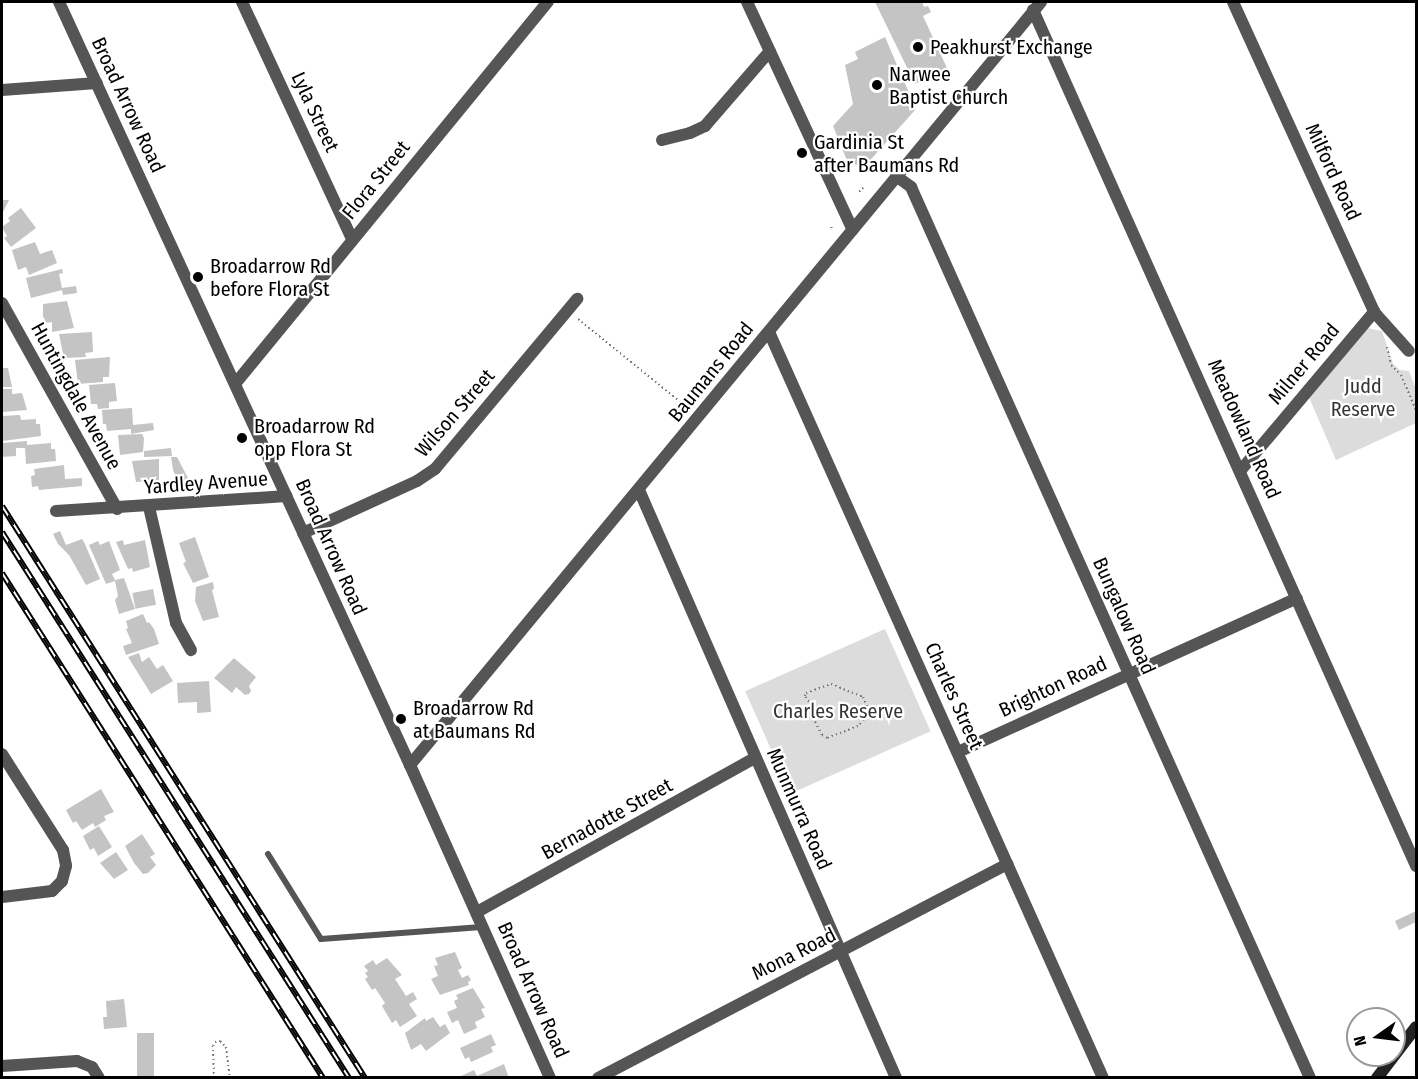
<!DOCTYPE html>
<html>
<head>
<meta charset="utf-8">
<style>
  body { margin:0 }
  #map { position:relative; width:1418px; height:1079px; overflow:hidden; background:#fff; font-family:"Fira Sans Condensed",sans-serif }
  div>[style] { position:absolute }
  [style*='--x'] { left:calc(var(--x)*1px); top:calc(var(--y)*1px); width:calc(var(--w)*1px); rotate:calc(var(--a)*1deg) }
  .green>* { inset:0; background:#dcdcdc; transform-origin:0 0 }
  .building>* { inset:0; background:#c4c4c4; transform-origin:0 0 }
  .path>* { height:2px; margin-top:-1px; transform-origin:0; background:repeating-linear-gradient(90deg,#777 0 1.5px,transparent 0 4.5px) }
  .service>* { height:6px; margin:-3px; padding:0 3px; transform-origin:3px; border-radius:3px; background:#555 }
  .minor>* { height:12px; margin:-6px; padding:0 6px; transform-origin:6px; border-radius:6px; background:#555 }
  .tertiary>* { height:12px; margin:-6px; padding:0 6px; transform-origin:6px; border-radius:6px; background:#555 }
  .secondary>* { height:12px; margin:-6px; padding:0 6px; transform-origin:6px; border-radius:6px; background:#222 }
  .rail>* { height:6px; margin-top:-3px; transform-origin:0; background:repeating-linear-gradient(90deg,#fff 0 11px,#000 0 22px); box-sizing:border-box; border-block:2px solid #000 }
  .dots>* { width:16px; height:16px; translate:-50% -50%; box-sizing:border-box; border:3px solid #fff; border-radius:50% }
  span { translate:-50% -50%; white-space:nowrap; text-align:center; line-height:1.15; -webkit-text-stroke:4.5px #fff; paint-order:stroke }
  .poi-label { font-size:20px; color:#000 }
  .left { translate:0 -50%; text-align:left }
  .street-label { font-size:20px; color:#000 }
  .park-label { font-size:20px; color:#333 }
  .frame { position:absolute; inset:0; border:3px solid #000; pointer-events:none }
  .north { position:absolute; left:1346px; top:1007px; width:60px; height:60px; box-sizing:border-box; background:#fff; border:2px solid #999; border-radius:50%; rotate:256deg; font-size:16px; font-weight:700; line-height:24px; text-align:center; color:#000 }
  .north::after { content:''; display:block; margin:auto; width:21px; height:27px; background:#000; clip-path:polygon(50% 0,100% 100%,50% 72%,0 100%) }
</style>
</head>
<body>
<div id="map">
  <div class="green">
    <div style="clip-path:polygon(1367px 328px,1382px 331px,1393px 364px,1400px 370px,1409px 371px,1416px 389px,1416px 423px,1336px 460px,1308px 395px)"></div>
    <div style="left:885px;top:629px;width:112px;height:153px;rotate:66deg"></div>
  </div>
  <div class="building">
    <div style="clip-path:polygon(875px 2px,922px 2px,924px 7px,928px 6px,931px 12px,923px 16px,947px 68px,915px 84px)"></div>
    <div style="clip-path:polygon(885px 37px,916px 109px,865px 166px,848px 163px,833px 126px,853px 104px,845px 65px,858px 59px,855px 52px)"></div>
    <div style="clip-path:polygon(2px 200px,9px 200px,2px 214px)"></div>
    <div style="clip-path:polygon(21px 208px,36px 228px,11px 247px,4px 238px,7px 236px,2px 227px,10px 221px,8px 218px)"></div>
    <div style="clip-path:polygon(35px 242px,40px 254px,52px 250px,57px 263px,29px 275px,26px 267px,18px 270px,12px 250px)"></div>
    <div style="clip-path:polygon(62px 269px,63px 273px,59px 274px,62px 288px,76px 286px,77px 293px,63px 295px,62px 290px,31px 298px,26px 278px)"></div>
    <div style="clip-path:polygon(67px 301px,74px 328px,52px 332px,52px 322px,46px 323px,43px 316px,43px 304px)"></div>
    <div style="clip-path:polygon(92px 332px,93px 352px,85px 353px,86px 357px,64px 358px,59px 334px)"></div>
    <div style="clip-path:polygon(110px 357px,109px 377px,103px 377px,103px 382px,78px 384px,75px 360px)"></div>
    <div style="clip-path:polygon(2px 368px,8px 368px,12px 387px,2px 387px)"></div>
    <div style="clip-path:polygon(115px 383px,117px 401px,109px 402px,109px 408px,98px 409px,97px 404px,91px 404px,89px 385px)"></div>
    <div style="clip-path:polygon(2px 389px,12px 389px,12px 394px,22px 393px,27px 410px,2px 412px)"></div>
    <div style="clip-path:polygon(132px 408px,133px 425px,153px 423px,154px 430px,131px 434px,131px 429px,107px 431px,106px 424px,103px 424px,102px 410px)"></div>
    <div style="clip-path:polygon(20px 415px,21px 420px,36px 419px,36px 424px,40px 424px,41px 436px,2px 441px,2px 416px)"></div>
    <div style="clip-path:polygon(142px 434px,144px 438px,143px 452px,120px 455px,118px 435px)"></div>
    <div style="clip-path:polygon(27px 441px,27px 445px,51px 443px,51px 449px,55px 449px,56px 461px,26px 464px,25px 448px,16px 448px,16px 456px,2px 457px,2px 443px)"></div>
    <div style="clip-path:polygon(171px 448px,172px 456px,144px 457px,144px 451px)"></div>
    <div style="clip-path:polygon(171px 457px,177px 457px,188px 478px,179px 483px,173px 470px)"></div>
    <div style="clip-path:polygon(159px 459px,159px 480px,136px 482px,132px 461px)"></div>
    <div style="clip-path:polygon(64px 465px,65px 479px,82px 478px,82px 486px,39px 490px,38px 486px,32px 487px,31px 476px,35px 475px,34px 469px)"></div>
    <div style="clip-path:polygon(60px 531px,66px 545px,82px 539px,84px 542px,100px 579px,86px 585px,69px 555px,58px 544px,53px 534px)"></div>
    <div style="clip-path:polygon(195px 537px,209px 577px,193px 583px,183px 563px,186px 562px,179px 543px)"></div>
    <div style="clip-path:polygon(123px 540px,124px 545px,145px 540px,150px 567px,133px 572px,132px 568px,128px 569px,116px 542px)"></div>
    <div style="clip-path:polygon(98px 541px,100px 545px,109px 541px,120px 570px,112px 574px,115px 580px,124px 578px,135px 609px,119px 614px,115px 600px,118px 596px,115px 581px,106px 584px,89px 545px)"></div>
    <div style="clip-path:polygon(213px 582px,214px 589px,212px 590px,219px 617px,203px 621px,195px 601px,196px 587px)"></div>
    <div style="left:153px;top:589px;width:16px;height:21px;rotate:79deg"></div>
    <div style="clip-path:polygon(143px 614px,147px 623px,149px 622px,154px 629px,159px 644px,126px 655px,123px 646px,132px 643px,126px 629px,128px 628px,126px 621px)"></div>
    <div style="clip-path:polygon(139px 653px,142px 662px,149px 657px,157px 669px,163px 665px,173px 681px,151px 694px,128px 657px)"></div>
    <div style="clip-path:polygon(234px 658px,256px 677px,249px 686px,251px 691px,249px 694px,245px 695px,236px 687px,232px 693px,214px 678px)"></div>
    <div style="clip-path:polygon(209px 681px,211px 712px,197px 713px,197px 702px,178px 703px,177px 683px)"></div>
    <div style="clip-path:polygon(101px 789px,114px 812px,104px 816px,106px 820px,95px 827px,93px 823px,82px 830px,76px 821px,73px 823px,66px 810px)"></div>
    <div style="clip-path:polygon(99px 826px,112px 847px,98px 856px,94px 848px,90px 850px,83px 836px)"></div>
    <div style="clip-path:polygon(142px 834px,155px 854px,150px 857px,156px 865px,148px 873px,143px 874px,134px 863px,125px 846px)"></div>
    <div style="clip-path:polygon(116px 852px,128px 870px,114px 879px,100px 863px)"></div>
    <div style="clip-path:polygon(1416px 911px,1416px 922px,1399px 930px,1395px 921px)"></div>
    <div style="clip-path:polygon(455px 952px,462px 968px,458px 970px,462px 978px,468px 975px,471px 980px,468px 982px,469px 985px,440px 995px,431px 979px,438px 976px,434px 966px,438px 965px,435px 958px)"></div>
    <div style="clip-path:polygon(387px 958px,402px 975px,395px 979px,406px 996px,413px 992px,417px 999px,409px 1004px,417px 1016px,400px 1027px,396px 1020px,392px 1023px,382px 1006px,385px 1003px,375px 988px,372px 990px,365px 979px,368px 977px,365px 973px,368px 971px,364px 966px,373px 960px,376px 965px)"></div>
    <div style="clip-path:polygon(473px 988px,485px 1008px,481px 1009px,485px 1017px,475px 1022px,477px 1028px,464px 1034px,458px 1020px,452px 1023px,447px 1012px,457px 1008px,454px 1001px,458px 999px,456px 995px)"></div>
    <div style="clip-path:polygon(124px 999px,127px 1027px,104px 1029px,103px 1017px,107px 1017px,106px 1001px)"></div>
    <div style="clip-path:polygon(433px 1017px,440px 1027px,445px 1024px,450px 1033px,426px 1051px,421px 1044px,411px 1050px,405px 1033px,425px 1018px,426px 1021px)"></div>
    <div style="left:137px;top:1033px;width:17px;height:45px"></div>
    <div style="clip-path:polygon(491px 1034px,496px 1045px,491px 1047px,493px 1052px,471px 1062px,469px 1057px,465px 1059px,460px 1048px)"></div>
    <div style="clip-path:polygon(504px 1064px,509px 1078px,457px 1078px,474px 1070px,477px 1076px)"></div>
  </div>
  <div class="path">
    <div style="--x:859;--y:192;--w:7;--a:-45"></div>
    <div style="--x:831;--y:228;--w:4;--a:-56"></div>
    <div style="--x:578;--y:319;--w:141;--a:39"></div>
    <div style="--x:1387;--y:347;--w:18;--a:77"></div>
    <div style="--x:1391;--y:365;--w:14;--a:45"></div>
    <div style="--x:1401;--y:375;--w:38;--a:67"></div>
    <div style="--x:831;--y:684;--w:35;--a:22"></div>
    <div style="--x:863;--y:697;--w:17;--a:66"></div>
    <div style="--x:870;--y:713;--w:18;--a:133"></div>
    <div style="--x:858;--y:726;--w:33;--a:159"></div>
    <div style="--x:827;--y:738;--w:6;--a:-149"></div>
    <div style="--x:822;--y:735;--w:17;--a:-118"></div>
    <div style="--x:814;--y:720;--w:11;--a:-90"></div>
    <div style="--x:814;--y:709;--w:16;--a:-125"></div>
    <div style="--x:805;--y:696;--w:3;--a:-72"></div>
    <div style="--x:806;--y:693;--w:27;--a:-20"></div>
    <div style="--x:214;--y:1078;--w:32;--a:-92"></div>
    <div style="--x:213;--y:1046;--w:4;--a:-63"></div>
    <div style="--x:215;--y:1042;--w:5;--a:-11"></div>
    <div style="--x:220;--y:1041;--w:8;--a:45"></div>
    <div style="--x:226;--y:1047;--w:31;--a:83"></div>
  </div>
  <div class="service">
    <div style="--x:268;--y:854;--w:100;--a:58.1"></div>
    <div style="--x:321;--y:939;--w:161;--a:-4.3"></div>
  </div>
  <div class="minor">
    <div style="--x:242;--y:2;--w:261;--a:65.1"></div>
    <div style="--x:747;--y:2;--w:251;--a:65.1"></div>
    <div style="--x:1233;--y:2;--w:341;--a:65.5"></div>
    <div style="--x:1374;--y:312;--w:52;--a:48.1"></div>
    <div style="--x:1033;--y:10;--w:938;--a:65.89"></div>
    <div style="--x:2;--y:90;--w:95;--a:-4.2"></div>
    <div style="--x:662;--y:140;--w:29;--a:-14"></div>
    <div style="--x:690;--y:133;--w:17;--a:-25"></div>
    <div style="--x:705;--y:126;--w:99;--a:-49.1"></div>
    <div style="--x:896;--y:176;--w:19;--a:36"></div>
    <div style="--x:911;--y:187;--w:976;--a:65.88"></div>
    <div style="--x:2;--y:303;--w:236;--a:60.8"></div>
    <div style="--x:769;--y:332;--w:817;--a:65.88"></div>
    <div style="--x:235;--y:384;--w:494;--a:-50.7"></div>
    <div style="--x:1241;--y:470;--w:207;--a:-49.9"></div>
    <div style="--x:639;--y:490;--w:642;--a:66.39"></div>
    <div style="--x:149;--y:507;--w:119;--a:76.9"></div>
    <div style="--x:176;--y:623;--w:31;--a:61"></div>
    <div style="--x:56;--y:511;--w:231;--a:-3.7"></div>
    <div style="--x:303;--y:533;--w:125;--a:-24.5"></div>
    <div style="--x:417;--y:481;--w:22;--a:-34"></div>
    <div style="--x:435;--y:469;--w:222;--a:-50.1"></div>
    <div style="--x:958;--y:752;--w:372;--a:-24.4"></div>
    <div style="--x:2;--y:754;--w:114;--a:57.6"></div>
    <div style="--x:63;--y:850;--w:16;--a:79"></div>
    <div style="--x:66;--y:866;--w:16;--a:105"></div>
    <div style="--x:62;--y:881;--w:14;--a:135"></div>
    <div style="--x:52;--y:891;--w:50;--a:173.2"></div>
    <div style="--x:410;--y:765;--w:990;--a:-50.41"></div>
    <div style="--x:477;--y:912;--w:318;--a:-29"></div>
    <div style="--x:2;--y:1066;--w:75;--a:-3.8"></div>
    <div style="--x:77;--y:1061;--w:16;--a:22"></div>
    <div style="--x:92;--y:1067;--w:13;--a:58"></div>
    <div style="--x:598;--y:1078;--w:462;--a:-27.6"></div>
  </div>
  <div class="tertiary">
    <div style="--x:59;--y:2;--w:840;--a:65.3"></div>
    <div style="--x:410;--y:765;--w:343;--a:65.9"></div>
  </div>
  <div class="secondary">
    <div style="--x:1377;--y:1078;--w:64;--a:-52.6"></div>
  </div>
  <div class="rail">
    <div style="--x:2;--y:506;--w:677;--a:57.6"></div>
    <div style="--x:2;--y:532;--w:647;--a:57.56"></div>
    <div style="--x:2;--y:573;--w:598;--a:57.56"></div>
  </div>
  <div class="dots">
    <div style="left:918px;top:47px;background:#000"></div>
    <div style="left:877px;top:85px;background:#000"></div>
    <div style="left:802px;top:153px;background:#000"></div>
    <div style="left:198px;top:277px;background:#000"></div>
    <div style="left:242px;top:438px;background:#000"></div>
    <div style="left:401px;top:719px;background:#000"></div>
  </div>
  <div class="poi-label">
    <span class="left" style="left:930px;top:47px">Peakhurst Exchange</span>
    <span class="left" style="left:889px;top:86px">Narwee<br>Baptist Church</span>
    <span class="left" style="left:814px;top:154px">Gardinia St<br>after Baumans Rd</span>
    <span class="left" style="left:210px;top:278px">Broadarrow Rd<br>before Flora St</span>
    <span class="left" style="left:254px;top:438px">Broadarrow Rd<br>opp Flora St</span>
    <span class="left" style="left:413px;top:720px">Broadarrow Rd<br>at Baumans Rd</span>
  </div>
  <div class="street-label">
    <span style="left:128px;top:105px;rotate:65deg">Broad Arrow Road</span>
    <span style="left:315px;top:112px;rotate:65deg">Lyla Street</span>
    <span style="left:1333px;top:172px;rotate:65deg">Milford Road</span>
    <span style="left:376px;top:180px;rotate:-51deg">Flora Street</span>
    <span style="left:1304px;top:364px;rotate:-50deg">Milner Road</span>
    <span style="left:711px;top:372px;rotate:-51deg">Baumans Road</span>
    <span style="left:76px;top:396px;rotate:61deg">Huntingdale Avenue</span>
    <span style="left:455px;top:413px;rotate:-49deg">Wilson Street</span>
    <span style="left:1244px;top:429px;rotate:66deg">Meadowland Road</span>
    <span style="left:206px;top:483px;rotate:-4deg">Yardley Avenue</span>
    <span style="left:331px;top:547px;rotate:66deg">Broad Arrow Road</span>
    <span style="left:1124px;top:616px;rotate:66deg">Bungalow Road</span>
    <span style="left:1053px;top:687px;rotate:-25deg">Brighton Road</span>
    <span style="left:954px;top:696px;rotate:66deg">Charles Street</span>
    <span style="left:799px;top:809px;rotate:66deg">Munmurra Road</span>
    <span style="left:607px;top:819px;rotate:-29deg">Bernadotte Street</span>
    <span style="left:794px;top:954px;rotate:-27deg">Mona Road</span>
    <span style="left:533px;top:990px;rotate:66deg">Broad Arrow Road</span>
  </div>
  <div class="park-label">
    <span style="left:1363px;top:398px">Judd<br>Reserve</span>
    <span style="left:838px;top:711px">Charles Reserve</span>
  </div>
  <div class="frame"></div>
  <div class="north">N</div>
</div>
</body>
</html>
